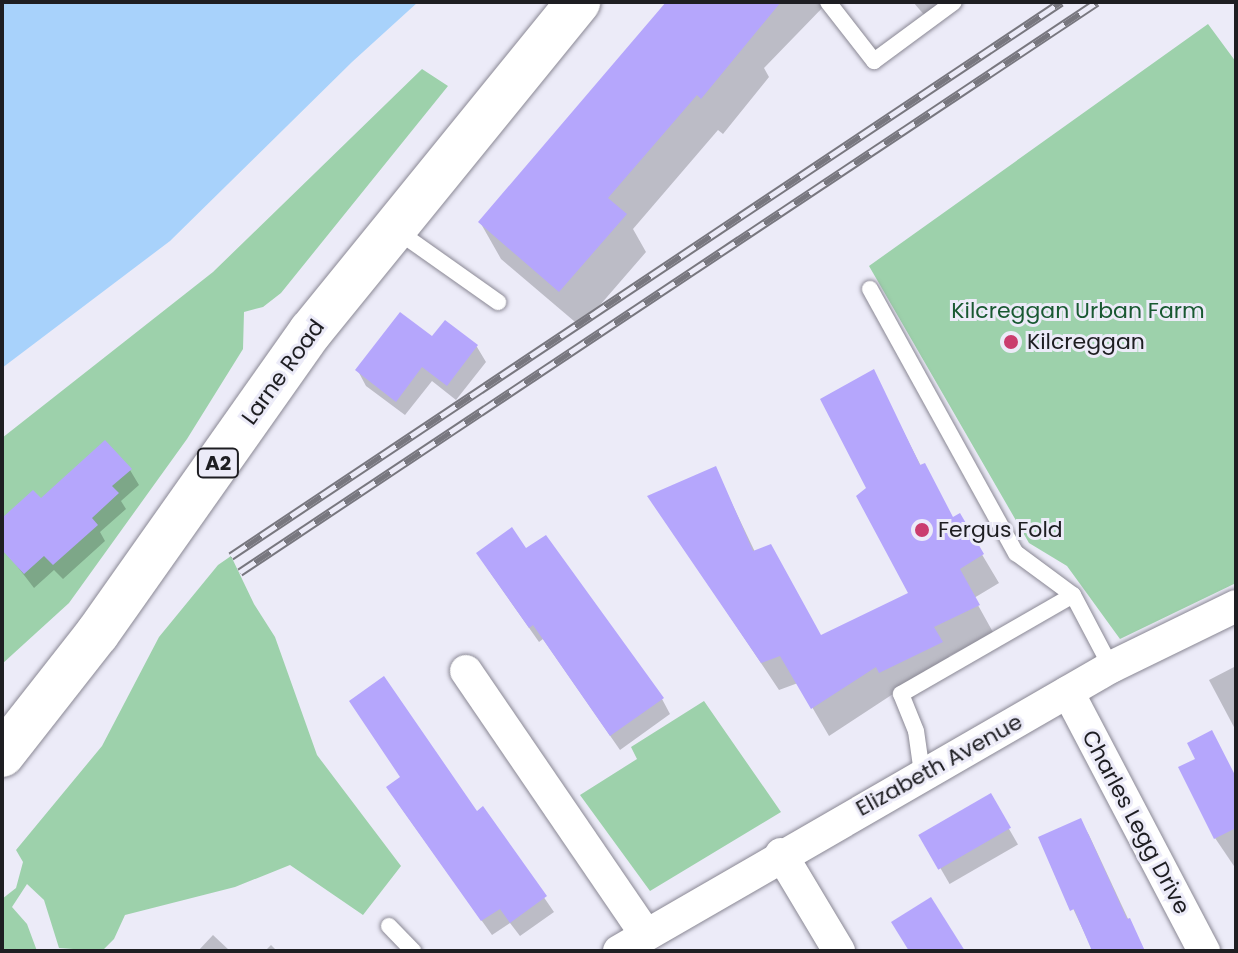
<!DOCTYPE html>
<html>
<head>
<meta charset="utf-8">
<style>
  body { margin:0 }
  #map { position:relative; width:1238px; height:953px; overflow:hidden; background:#ecebf8; font-family:Poppins,sans-serif }
  div>[style] { position:absolute }
  [style*='--x'] { left:calc(var(--x)*1px); top:calc(var(--y)*1px); width:calc(var(--w)*1px); rotate:calc(var(--a)*1deg) }
  .green>* { inset:0; background:#9dd1ab }
  .water>* { inset:0; background:#a8d2fb }
  .shadow>* { inset:0; background:#0003; transform-origin:0 0 }
  .building>* { inset:0; background:#b5a6fc; transform-origin:0 0 }
  .roads { filter:drop-shadow(0 0 2px #8a8894) drop-shadow(0 0 2px #8a8894) }
  .service>* { height:16px; margin:-8px; padding:0 8px; transform-origin:8px; border-radius:8px; background:#fff }
  .minor>* { height:32px; margin:-16px; padding:0 16px; transform-origin:16px; border-radius:16px; background:#fff }
  .primary>* { height:44px; margin:-22px; padding:0 22px; transform-origin:22px; border-radius:22px; background:#fff }
  .rail>* { height:9px; margin-top:-4.5px; transform-origin:0; background:repeating-linear-gradient(90deg,#ecebf8 0 18px,#78777f 0 36px); box-sizing:border-box; border-block:2px solid #78777f }
  .dots>* { width:22px; height:22px; translate:-50% -50%; box-sizing:border-box; border:4px solid #ecebf8; border-radius:50% }
  span { translate:-50% -50%; white-space:nowrap; text-align:center; line-height:1.15; -webkit-text-stroke:6px #ecebf8; paint-order:stroke }
  .shield-label span { padding:2px 6px; background:#ecebf8; border:2px solid; border-radius:6px; -webkit-text-stroke-width:0 }
  .shield-label { font-size:20px; color:#1e1e22; font-weight:700 }
  .park-label { font-size:22px; color:#195932 }
  .poi-label { font-size:22px; color:#1e1e22 }
  .left { translate:0 -50%; text-align:left }
  .street-label { font-size:22px; color:#1e1e22 }
  .frame { position:absolute; inset:0; border:4px solid #1e1e22; pointer-events:none }
</style>
</head>
<body>
<div id="map">
  <div class="green">
    <div style="clip-path:polygon(1208px 24px,1236px 62px,1236px 583px,1120px 639px,1067px 566px,1029px 543px,869px 266px)"></div>
    <div style="clip-path:polygon(422px 69px,448px 86px,281px 293px,263px 307px,244px 312px,243px 349px,187px 439px,69px 603px,2px 664px,2px 438px,213px 272px)"></div>
    <div style="clip-path:polygon(231px 556px,254px 604px,275px 637px,317px 755px,401px 866px,363px 915px,290px 865px,235px 887px,125px 915px,114px 939px,102px 951px,59px 948px,44px 900px,27px 884px,12px 907px,27px 924px,37px 951px,2px 951px,2px 899px,16px 888px,23px 862px,16px 850px,102px 746px,159px 637px,218px 565px)"></div>
    <div style="clip-path:polygon(704px 701px,781px 812px,650px 891px,580px 795px,637px 759px,631px 747px)"></div>
  </div>
  <div class="water">
    <div style="clip-path:polygon(2px 2px,418px 2px,352px 62px,170px 241px,2px 368px)"></div>
  </div>
  <div class="shadow">
    <div style="clip-path:polygon(668px 2px,828px 2px,764px 68px,769px 77px,723px 134px,718px 130px,633px 229px,646px 252px,581px 327px,501px 259px,480px 222px)"></div>
    <div style="clip-path:polygon(913px 2px,943px 2px,926px 17px)"></div>
    <div style="clip-path:polygon(445px 323px,477px 347px,486px 362px,456px 400px,432px 381px,405px 415px,366px 386px,358px 371px,432px 339px)"></div>
    <div style="clip-path:polygon(873px 372px,921px 466px,953px 519px,959px 516px,999px 583px,974px 598px,994px 634px,949px 656px,957px 671px,896px 700px,893px 694px,829px 736px,798px 683px,779px 690px,650px 497px,715px 468px,755px 552px,820px 637px,911px 594px,868px 489px)"></div>
    <div style="clip-path:polygon(130px 470px,139px 485px,121px 501px,126px 509px,100px 532px,105px 541px,63px 579px,54px 570px,34px 588px,7px 553px,2px 521px,41px 501px)"></div>
    <div style="clip-path:polygon(526px 551px,662px 699px,670px 714px,620px 750px,543px 639px,539px 642px,487px 568px)"></div>
    <div style="clip-path:polygon(1236px 666px,1236px 728px,1235px 729px,1209px 680px)"></div>
    <div style="clip-path:polygon(1236px 779px,1236px 869px,1215px 838px)"></div>
    <div style="left:990px;top:796px;width:56px;height:79px;rotate:60deg"></div>
    <div style="clip-path:polygon(397px 802px,476px 814px,483px 809px,554px 912px,520px 936px,510px 923px,492px 935px)"></div>
    <div style="clip-path:polygon(1080px 820px,1089px 835px,1143px 951px,1093px 951px,1040px 838px)"></div>
    <div style="clip-path:polygon(213px 935px,230px 951px,198px 951px)"></div>
    <div style="clip-path:polygon(271px 945px,277px 951px,265px 951px)"></div>
  </div>
  <div class="building">
    <div style="clip-path:polygon(666px 2px,781px 2px,701px 99px,697px 95px,608px 198px,627px 214px,559px 292px,478px 222px)"></div>
    <div style="clip-path:polygon(400px 312px,432px 336px,445px 320px,478px 345px,447px 386px,422px 367px,396px 402px,355px 370px)"></div>
    <div style="clip-path:polygon(874px 369px,920px 465px,925px 463px,953px 517px,960px 513px,984px 554px,960px 569px,980px 605px,934px 627px,943px 642px,879px 673px,876px 667px,811px 709px,780px 656px,761px 663px,647px 496px,716px 466px,753px 551px,771px 544px,821px 635px,908px 593px,856px 496px,866px 488px,820px 399px)"></div>
    <div style="clip-path:polygon(105px 440px,132px 469px,112px 486px,119px 493px,92px 518px,98px 525px,53px 565px,44px 556px,24px 574px,2px 550px,2px 518px,33px 490px,41px 498px)"></div>
    <div style="clip-path:polygon(512px 527px,526px 548px,546px 535px,664px 698px,610px 736px,533px 625px,529px 628px,476px 553px)"></div>
    <div style="clip-path:polygon(384px 676px,477px 811px,483px 806px,547px 896px,510px 923px,500px 909px,481px 921px,386px 787px,400px 777px,349px 701px)"></div>
    <div style="clip-path:polygon(1212px 730px,1236px 777px,1236px 828px,1214px 839px,1178px 767px,1195px 759px,1187px 743px)"></div>
    <div style="left:991px;top:793px;width:40px;height:84px;rotate:60deg"></div>
    <div style="clip-path:polygon(1081px 818px,1127px 919px,1130px 918px,1145px 951px,1092px 951px,1074px 909px,1070px 911px,1038px 837px)"></div>
    <div style="clip-path:polygon(931px 897px,965px 951px,909px 951px,891px 922px)"></div>
  </div>
  <div class="roads">
    <div class="service">
      <div style="--x:828;--y:2;--w:75;--a:52.1"></div>
      <div style="--x:874;--y:61;--w:99;--a:-36.4"></div>
      <div style="--x:396;--y:230;--w:125;--a:35.2"></div>
      <div style="--x:870;--y:289;--w:302;--a:61.1"></div>
      <div style="--x:1016;--y:553;--w:71;--a:36.4"></div>
      <div style="--x:1073;--y:595;--w:81;--a:62.2"></div>
      <div style="--x:922;--y:773;--w:42;--a:-98.1"></div>
      <div style="--x:916;--y:731;--w:40;--a:-112"></div>
      <div style="--x:901;--y:694;--w:198;--a:-29.9"></div>
      <div style="--x:389;--y:926;--w:35;--a:46"></div>
    </div>
    <div class="minor">
      <div style="--x:466;--y:671;--w:317;--a:55.7"></div>
      <div style="--x:1068;--y:692;--w:293;--a:62.3"></div>
      <div style="--x:781;--y:854;--w:113;--a:59.1"></div>
      <div style="--x:619;--y:951;--w:568;--a:-30"></div>
      <div style="--x:1111;--y:667;--w:139;--a:-26"></div>
    </div>
    <div class="primary">
      <div style="--x:2;--y:755;--w:154;--a:-51.9"></div>
      <div style="--x:97;--y:634;--w:371;--a:-54.8"></div>
      <div style="--x:311;--y:331;--w:424;--a:-50.9"></div>
    </div>
  </div>
  <div class="rail">
    <div style="--x:231;--y:556;--w:998;--a:-33.72"></div>
    <div style="--x:240;--y:572;--w:1029;--a:-33.63"></div>
  </div>
  <div class="dots">
    <div style="left:1011px;top:342px;background:#ca3d6e"></div>
    <div style="left:922px;top:530px;background:#ca3d6e"></div>
  </div>
  <div class="shield-label">
    <span style="left:218px;top:463px">A2</span>
  </div>
  <div class="park-label">
    <span style="left:1078px;top:311px">Kilcreggan Urban Farm</span>
  </div>
  <div class="poi-label">
    <span class="left" style="left:1027px;top:342px">Kilcreggan</span>
    <span class="left" style="left:938px;top:530px">Fergus Fold</span>
  </div>
  <div class="street-label">
    <span style="left:283px;top:372px;rotate:-54deg">Larne Road</span>
    <span style="left:939px;top:765px;rotate:-29deg">Elizabeth Avenue</span>
    <span style="left:1136px;top:822px;rotate:62deg">Charles Legg Drive</span>
  </div>
  <div class="frame"></div>
</div>
</body>
</html>
